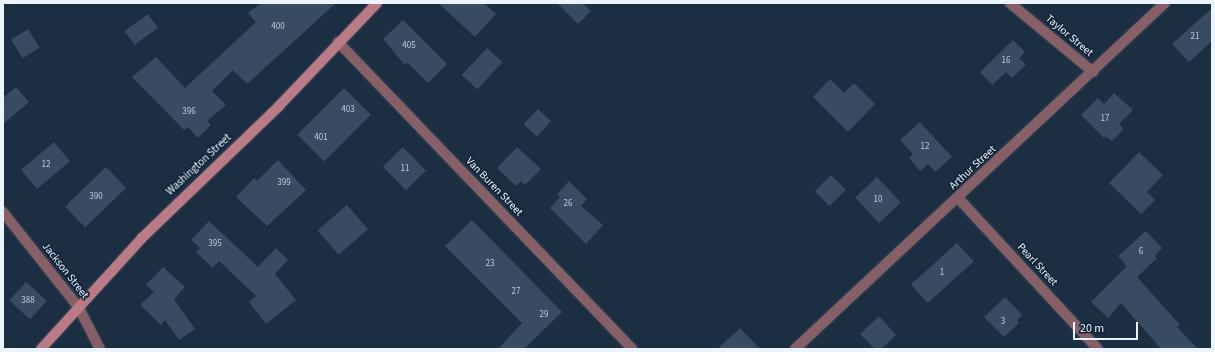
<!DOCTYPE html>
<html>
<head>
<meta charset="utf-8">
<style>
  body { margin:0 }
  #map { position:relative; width:1215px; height:352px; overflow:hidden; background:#1c2e41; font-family:"Source Sans 3",sans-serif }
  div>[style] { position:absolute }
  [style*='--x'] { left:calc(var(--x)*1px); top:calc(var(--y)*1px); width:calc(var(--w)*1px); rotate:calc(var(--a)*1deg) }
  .building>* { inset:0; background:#384b60; transform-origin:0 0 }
  .roads { filter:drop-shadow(0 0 1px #394a5c) drop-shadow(0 0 1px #394a5c) }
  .street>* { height:10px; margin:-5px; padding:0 5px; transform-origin:5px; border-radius:5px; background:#875f66 }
  .secondary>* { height:10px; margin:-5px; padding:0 5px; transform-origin:5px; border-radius:5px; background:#ba7b86 }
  span { translate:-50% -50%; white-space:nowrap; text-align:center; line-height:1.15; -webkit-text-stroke:3px #122437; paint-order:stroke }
  .number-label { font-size:9px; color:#becad7 }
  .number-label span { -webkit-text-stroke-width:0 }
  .street-label { font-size:11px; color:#ebf4ff }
  .frame { position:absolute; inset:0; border:4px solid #ebf4ff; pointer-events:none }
  .scale { position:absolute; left:1073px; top:322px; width:65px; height:18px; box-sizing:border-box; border:2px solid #ebf4ff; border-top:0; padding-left:5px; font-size:12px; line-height:14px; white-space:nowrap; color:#ebf4ff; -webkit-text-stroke:3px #122437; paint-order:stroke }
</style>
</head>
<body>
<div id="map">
  <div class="building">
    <div style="clip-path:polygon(261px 3px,336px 3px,247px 84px,233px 70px,212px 91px,226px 105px,207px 121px,211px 125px,198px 138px,188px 127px,184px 130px,132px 77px,156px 57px,185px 88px,256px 22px,248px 13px)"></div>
    <div style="clip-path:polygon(438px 3px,484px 3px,496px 14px,475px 37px)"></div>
    <div style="clip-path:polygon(557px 3px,582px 3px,591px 11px,578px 24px)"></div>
    <div style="clip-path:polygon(1212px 8px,1212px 41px,1189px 62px,1172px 44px)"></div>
    <div style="left:148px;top:14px;width:17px;height:29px;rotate:54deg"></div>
    <div style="clip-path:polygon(403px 20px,447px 64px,428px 83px,408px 63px,404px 64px,383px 39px)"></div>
    <div style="left:28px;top:29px;width:22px;height:20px;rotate:58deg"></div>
    <div style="clip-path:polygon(1013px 40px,1025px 52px,1019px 58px,1026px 65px,1012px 78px,1006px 72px,992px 85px,980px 72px)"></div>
    <div style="left:487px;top:48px;width:21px;height:37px;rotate:43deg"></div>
    <div style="clip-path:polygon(830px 79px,844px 93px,854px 83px,875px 104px,848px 132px,813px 97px)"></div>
    <div style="clip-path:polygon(16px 87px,29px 102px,3px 124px,3px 98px)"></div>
    <div style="left:344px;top:88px;width:38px;height:66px;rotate:45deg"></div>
    <div style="clip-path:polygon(1114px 93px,1133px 110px,1119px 124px,1124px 129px,1112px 141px,1106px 136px,1104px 138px,1081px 115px,1098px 98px,1104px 104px)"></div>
    <div style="left:538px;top:109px;width:18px;height:21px;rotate:43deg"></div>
    <div style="clip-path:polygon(920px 122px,952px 157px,935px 172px,928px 164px,920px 171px,909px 158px,913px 154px,900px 140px)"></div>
    <div style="left:54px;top:142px;width:25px;height:43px;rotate:50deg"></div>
    <div style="left:403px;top:147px;width:33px;height:28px;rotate:46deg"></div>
    <div style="clip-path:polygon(517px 147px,541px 169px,525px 185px,521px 181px,516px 186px,497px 168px)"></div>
    <div style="clip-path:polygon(1139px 152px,1163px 175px,1147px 192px,1155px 200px,1141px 214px,1109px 183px)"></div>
    <div style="clip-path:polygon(278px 160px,306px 190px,267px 226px,236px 197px,254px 178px,257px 181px)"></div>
    <div style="left:106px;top:167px;width:29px;height:57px;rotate:46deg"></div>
    <div style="left:831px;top:175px;width:21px;height:23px;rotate:45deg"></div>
    <div style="left:877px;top:177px;width:35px;height:30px;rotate:47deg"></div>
    <div style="clip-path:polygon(569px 181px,587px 199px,581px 206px,603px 225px,586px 244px,550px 208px,560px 197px,557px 194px)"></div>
    <div style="left:347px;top:205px;width:32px;height:39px;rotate:49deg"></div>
    <div style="clip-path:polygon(472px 220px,562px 312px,524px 349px,498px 349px,522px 323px,445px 246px)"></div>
    <div style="clip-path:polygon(209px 221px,258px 267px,276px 248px,288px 260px,275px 274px,296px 300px,266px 324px,249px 302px,256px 296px,219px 261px,213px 268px,196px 252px,200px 248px,191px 240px)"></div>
    <div style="clip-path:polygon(1146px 231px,1162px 248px,1155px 256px,1157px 258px,1137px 277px,1180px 325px,1177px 327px,1198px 349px,1161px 349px,1121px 303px,1108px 318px,1091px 302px,1127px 266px,1118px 256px)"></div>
    <div style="left:957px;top:243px;width:25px;height:62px;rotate:48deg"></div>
    <div style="clip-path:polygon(163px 267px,185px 287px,174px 299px,195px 329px,179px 340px,165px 320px,161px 325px,140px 305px,154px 292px,146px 285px)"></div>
    <div style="left:26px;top:282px;width:28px;height:25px;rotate:42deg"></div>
    <div style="clip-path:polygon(1005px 297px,1022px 315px,1017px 320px,1019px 323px,1004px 337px,984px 317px)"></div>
    <div style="clip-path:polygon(879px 316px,896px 335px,881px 349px,875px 349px,860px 334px)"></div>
    <div style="clip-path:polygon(740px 328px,760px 349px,717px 349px)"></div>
  </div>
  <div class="roads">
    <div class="street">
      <div style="--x:1010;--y:3;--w:108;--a:39.7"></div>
      <div style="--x:338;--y:42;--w:425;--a:46.2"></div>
      <div style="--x:958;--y:198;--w:206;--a:47.2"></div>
      <div style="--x:3;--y:212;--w:122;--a:51.6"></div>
      <div style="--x:79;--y:308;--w:46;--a:62.9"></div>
      <div style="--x:795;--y:349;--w:507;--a:-43.08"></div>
    </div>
    <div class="secondary">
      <div style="--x:41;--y:349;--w:150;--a:-47.7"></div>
      <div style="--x:142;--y:238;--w:190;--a:-43.9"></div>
      <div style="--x:279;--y:106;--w:142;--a:-46.4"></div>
    </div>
  </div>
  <div class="number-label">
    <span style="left:278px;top:27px">400</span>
    <span style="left:1195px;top:37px">21</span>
    <span style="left:409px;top:46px">405</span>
    <span style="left:1006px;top:61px">16</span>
    <span style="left:348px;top:110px">403</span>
    <span style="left:189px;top:112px">396</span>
    <span style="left:1105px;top:119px">17</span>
    <span style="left:321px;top:138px">401</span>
    <span style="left:925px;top:147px">12</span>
    <span style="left:46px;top:165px">12</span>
    <span style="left:405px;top:169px">11</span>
    <span style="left:284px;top:183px">399</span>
    <span style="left:96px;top:197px">390</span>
    <span style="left:878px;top:200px">10</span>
    <span style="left:568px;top:204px">26</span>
    <span style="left:215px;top:244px">395</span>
    <span style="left:1141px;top:252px">6</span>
    <span style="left:490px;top:264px">23</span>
    <span style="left:942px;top:273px">1</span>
    <span style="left:516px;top:292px">27</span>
    <span style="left:28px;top:301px">388</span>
    <span style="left:544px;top:315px">29</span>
    <span style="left:1003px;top:322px">3</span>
  </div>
  <div class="street-label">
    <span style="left:1069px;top:36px;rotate:40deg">Taylor Street</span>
    <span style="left:199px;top:165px;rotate:-43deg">Washington Street</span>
    <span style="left:973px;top:168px;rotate:-43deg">Arthur Street</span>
    <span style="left:494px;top:187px;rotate:46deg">Van Buren Street</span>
    <span style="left:1037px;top:265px;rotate:47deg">Pearl Street</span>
    <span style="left:65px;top:271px;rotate:52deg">Jackson Street</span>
  </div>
  <div class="frame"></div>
  <div class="scale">20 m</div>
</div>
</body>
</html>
